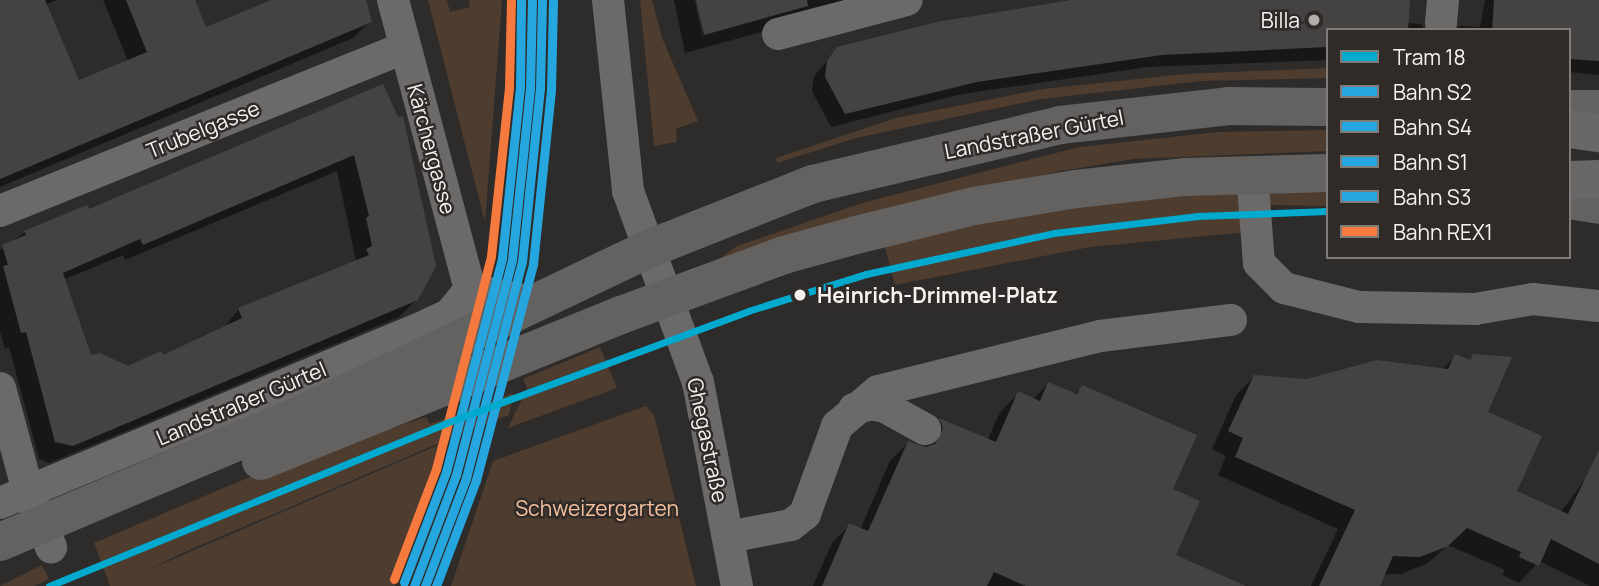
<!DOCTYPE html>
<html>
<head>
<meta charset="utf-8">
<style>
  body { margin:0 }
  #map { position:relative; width:1599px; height:586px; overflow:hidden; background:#2e2c2a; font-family:Manrope,sans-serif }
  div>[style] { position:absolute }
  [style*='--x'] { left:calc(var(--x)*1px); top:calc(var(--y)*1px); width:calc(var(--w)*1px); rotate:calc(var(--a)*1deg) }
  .green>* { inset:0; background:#4e3c2f; transform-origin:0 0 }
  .shadow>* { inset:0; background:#0007 }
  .building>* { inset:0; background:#454341 }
  .minor>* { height:32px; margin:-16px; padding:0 16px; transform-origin:16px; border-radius:16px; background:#6b6a69 }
  .major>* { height:38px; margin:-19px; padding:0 19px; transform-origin:19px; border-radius:19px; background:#636260 }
  .highway>* { height:38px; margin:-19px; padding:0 19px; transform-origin:19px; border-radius:19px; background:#6a6866 }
  .rail-1>* { height:9px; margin:-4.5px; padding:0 4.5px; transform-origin:4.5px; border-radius:4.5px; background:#25a6df }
  .rail-2>* { height:9px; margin:-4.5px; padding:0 4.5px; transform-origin:4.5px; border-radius:4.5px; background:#25a6df }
  .rail-3>* { height:9px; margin:-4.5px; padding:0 4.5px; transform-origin:4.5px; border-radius:4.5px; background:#25a6df }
  .rail-4>* { height:9px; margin:-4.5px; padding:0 4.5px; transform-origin:4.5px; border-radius:4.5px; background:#25a6df }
  .rail-5>* { height:9px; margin:-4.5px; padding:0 4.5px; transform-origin:4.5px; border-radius:4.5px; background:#f6793e }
  .tram-1>* { height:7px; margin:-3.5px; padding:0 3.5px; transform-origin:3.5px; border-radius:3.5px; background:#00a9ce }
  .dots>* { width:19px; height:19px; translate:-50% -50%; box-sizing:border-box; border:4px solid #302b28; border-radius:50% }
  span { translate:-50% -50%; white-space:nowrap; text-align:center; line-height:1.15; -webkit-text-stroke:5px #302b28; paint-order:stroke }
  .poi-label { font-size:21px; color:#f6f2f0 }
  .right { translate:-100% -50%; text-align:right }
  .street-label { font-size:21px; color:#f6f2f0 }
  .stop-label { font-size:21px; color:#f6f2f0; font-weight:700 }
  .left { translate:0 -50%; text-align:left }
  .park-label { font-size:21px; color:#f5c09e }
  .legend { position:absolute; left:1326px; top:28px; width:245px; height:231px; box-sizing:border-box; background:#302b28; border:2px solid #7f7b78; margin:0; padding:9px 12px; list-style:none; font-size:21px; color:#f6f2f0 }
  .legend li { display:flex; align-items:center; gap:14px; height:35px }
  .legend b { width:35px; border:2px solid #7f7b78 }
</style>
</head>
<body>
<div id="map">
  <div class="green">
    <div style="clip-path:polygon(428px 0,447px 0,450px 12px,470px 7px,469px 0,502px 0,485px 222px)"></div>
    <div style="clip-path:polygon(640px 0,652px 0,662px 38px,698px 121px,676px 129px,677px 142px,654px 146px)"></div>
    <div style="clip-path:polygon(1328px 68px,1328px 78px,1202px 81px,1041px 99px,856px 138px,777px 163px,776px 158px,896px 118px,1043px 89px,1185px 74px)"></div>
    <div style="clip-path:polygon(1328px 130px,1328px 151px,1134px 159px,1061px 171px,718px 260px,737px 246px,862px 203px,1079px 147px,1218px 132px)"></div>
    <div style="left:1264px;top:189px;width:64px;height:16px;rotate:1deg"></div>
    <div style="clip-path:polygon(1244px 190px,1247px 232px,1090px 247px,895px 285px,883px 240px,1033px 211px)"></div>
    <div style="clip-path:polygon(600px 347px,617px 388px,508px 428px,527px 388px,523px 379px)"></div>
    <div style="clip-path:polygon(evenodd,513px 393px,509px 415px,450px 438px,395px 586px,110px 586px,94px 543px,287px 461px,426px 417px,430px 424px,513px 393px,449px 439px,450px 440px,150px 569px,178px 555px,449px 439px)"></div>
    <div style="clip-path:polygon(646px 406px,654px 415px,696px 586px,451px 586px,493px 461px)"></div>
    <div style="clip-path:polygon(42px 565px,49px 579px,34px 586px,0 586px)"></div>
  </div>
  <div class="shadow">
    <div style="clip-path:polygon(0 0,57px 0,45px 5px,78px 82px,128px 61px,103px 0,193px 0,205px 29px,276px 0,364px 0,370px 22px,353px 38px,0 187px)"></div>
    <div style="clip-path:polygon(674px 0,695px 0,704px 44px,698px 0,878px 0,685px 53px)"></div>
    <div style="clip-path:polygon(1092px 0,1408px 0,1406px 23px,1422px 24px,1424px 30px,1328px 30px,1328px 60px,1148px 67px,962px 94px,831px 127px,812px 91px,814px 76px,838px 49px)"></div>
    <div style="clip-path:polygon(1485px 0,1599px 0,1599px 75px,1569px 72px,1569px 30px,1456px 30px,1460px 26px,1480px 27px)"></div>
    <div style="clip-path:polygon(evenodd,382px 87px,417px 299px,399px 317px,49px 463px,39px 459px,9px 347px,5px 349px,0 332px,0 250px,25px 232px,88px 211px,382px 87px,337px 171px,356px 261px,239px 309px,223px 329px,162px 358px,128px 368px,89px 358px,63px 280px,123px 255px,125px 260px,337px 171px)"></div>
    <div style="clip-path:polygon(1456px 356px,1469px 361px,1474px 356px,1485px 413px,1515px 492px,1561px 512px,1599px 460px,1599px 586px,1590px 586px,1539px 561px,1519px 583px,1502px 575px,1505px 570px,1448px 545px,1428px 563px,1401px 574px,1383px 574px,1377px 586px,1311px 586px,1338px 529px,1218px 475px,1226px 456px,1212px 449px,1236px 395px,1254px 377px,1307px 381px,1441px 370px)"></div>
    <div style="clip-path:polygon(1048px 384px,1074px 395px,1082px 387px,1171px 490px,1173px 556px,1242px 586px,813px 586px,832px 543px,850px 525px,860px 530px,890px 461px,908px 443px,927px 450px,922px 437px,940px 420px,987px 441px,1000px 412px,1018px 394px,1032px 400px)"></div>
  </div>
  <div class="building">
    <div style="clip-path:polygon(0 0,45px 0,79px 80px,147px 52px,126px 0,195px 0,206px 27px,271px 0,366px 0,372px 22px,0 179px)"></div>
    <div style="clip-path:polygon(696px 0,807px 0,808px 6px,704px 35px)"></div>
    <div style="clip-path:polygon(1071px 0,1410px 0,1408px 30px,1328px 30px,1328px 47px,1162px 55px,977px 82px,845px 114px,825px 77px,827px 61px,837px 47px,937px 22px)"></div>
    <div style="clip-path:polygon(1494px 0,1599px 0,1599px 61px,1569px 59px,1569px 30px,1492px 30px)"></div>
    <div style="clip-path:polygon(evenodd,383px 84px,398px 117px,403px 116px,436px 266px,418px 300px,73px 446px,55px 442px,26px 332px,21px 333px,3px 266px,8px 265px,2px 245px,26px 235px,24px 231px,87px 205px,89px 209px,383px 84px,354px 155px,369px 216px,366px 218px,372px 246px,366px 249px,369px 255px,238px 308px,242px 318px,163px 355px,161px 351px,128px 366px,100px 353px,91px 355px,63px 273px,140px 239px,143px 245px,354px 155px)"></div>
    <div style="clip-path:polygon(1455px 354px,1470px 360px,1473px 354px,1512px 357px,1488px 412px,1542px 436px,1517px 491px,1568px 514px,1599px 450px,1599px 564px,1551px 539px,1539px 566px,1519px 557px,1521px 552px,1467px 528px,1448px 546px,1420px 557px,1393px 556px,1380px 586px,1319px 586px,1355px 510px,1235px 457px,1243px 438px,1228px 431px,1254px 375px,1307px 379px,1377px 360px,1448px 369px)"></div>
    <div style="clip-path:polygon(1048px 382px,1077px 394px,1082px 385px,1197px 435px,1173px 489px,1200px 501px,1176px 555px,1246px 586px,1026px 586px,994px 572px,987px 586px,822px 586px,849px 523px,868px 531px,908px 441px,925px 447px,935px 444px,943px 429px,939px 418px,996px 442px,1018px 391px,1040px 401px)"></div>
  </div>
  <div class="minor">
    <div style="--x:393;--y:0;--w:299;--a:75.1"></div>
    <div style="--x:470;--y:289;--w:68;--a:11.8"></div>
    <div style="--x:608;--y:0;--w:192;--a:84"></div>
    <div style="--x:628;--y:191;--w:203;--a:69.9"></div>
    <div style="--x:698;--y:382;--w:208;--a:79.2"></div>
    <div style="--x:1441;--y:23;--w:23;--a:-85"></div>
    <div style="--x:778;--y:34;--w:133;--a:-14.8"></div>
    <div style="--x:1252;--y:173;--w:90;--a:85.6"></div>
    <div style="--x:1259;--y:263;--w:35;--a:45"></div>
    <div style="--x:1284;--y:288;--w:77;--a:14.2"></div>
    <div style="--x:1359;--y:307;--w:116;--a:1"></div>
    <div style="--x:1475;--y:309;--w:59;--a:-9.8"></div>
    <div style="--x:1533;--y:299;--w:66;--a:6.1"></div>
    <div style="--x:0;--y:211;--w:437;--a:-22"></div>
    <div style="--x:0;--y:388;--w:107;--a:74.8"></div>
    <div style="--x:28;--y:491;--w:61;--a:67.7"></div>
    <div style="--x:854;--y:409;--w:18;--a:-16"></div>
    <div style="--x:871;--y:404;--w:14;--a:12"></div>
    <div style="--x:885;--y:407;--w:46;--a:28.8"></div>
    <div style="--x:0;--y:503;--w:465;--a:-22.6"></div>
    <div style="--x:429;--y:324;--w:23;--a:-25"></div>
    <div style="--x:450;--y:314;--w:32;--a:-51"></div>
    <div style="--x:728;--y:537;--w:64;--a:-10.8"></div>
    <div style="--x:791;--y:525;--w:18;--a:-38"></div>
    <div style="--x:805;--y:514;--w:94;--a:-70"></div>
    <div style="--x:837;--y:426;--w:54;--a:-40.5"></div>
    <div style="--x:878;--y:391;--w:229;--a:-13.9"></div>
    <div style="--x:1100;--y:336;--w:132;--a:-7"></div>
  </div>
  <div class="major">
    <div style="--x:1569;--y:109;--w:30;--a:0"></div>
    <div style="--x:1569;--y:200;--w:30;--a:9"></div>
    <div style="--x:261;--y:461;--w:388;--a:-22.1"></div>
    <div style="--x:621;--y:315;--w:174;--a:-20.2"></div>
    <div style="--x:784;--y:255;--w:75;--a:-15.5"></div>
    <div style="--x:856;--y:235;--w:122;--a:-13.8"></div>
    <div style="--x:974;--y:206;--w:103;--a:-9.5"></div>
    <div style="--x:1076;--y:189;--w:110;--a:-6.3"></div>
    <div style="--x:1185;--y:177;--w:143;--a:-1.6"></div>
    <div style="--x:0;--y:542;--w:319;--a:-22.9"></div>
    <div style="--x:294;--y:418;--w:390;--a:-25.5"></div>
    <div style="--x:646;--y:250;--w:180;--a:-21.6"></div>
    <div style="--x:813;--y:184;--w:254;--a:-13.4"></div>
    <div style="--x:1060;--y:125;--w:170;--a:-6.4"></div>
    <div style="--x:1229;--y:106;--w:99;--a:0.6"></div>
  </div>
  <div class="highway">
    <div style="--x:1569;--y:129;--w:30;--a:8"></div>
    <div style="--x:1569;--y:180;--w:30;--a:-2"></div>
  </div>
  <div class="rail-1">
    <div style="--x:414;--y:586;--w:119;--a:-69.3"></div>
    <div style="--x:456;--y:475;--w:222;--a:-75.4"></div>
    <div style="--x:512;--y:260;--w:173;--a:-84"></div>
    <div style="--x:530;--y:88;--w:88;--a:-88.7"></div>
  </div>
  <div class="rail-2">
    <div style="--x:425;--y:586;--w:116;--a:-69.2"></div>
    <div style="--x:466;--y:478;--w:223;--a:-75.5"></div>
    <div style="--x:522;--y:262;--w:174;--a:-84.1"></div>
    <div style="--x:540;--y:89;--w:89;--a:-88.7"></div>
  </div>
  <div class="rail-3">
    <div style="--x:404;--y:582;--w:118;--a:-69.1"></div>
    <div style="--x:446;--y:472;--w:221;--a:-75.3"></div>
    <div style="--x:502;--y:258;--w:172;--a:-84"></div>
    <div style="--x:520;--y:87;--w:87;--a:-89.3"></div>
  </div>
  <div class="rail-4">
    <div style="--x:436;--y:586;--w:113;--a:-69.3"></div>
    <div style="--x:476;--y:480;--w:223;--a:-75.2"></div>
    <div style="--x:533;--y:264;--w:175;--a:-84.1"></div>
    <div style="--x:551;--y:90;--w:90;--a:-88.7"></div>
  </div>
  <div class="rail-5">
    <div style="--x:394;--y:579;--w:118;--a:-69.1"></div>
    <div style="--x:436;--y:469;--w:220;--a:-75.5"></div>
    <div style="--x:491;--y:256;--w:170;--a:-83.9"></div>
    <div style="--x:509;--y:87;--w:87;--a:-88.7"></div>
  </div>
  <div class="tram-1">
    <div style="--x:49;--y:586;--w:429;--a:-22.3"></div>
    <div style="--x:446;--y:423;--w:322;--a:-20.3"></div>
    <div style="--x:748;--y:311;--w:124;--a:-17.4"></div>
    <div style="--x:866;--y:274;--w:192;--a:-12.3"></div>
    <div style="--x:1054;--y:233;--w:145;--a:-6.7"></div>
    <div style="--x:1198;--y:216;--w:130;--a:-2.2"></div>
  </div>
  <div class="dots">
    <div style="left:1314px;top:20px;background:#b0adab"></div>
    <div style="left:800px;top:295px;background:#f6f2f0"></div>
  </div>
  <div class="poi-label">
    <span class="right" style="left:1300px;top:20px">Billa</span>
  </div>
  <div class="street-label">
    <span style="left:203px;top:129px;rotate:-22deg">Trubelgasse</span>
    <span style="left:1034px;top:134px;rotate:-11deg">Landstraßer Gürtel</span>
    <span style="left:432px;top:149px;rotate:75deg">Kärchergasse</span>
    <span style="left:241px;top:403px;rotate:-23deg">Landstraßer Gürtel</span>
    <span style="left:708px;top:440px;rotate:78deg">Ghegastraße</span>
  </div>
  <div class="stop-label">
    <span class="left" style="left:817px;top:295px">Heinrich-Drimmel-Platz</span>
  </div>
  <div class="park-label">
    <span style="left:597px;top:508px">Schweizergarten</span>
  </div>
  <ul class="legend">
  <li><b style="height:9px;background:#00a9ce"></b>Tram 18</li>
  <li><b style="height:9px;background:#25a6df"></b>Bahn S2</li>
  <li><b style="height:9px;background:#25a6df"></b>Bahn S4</li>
  <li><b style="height:9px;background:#25a6df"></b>Bahn S1</li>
  <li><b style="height:9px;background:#25a6df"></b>Bahn S3</li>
  <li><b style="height:9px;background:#f6793e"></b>Bahn REX1</li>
  </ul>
</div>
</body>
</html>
